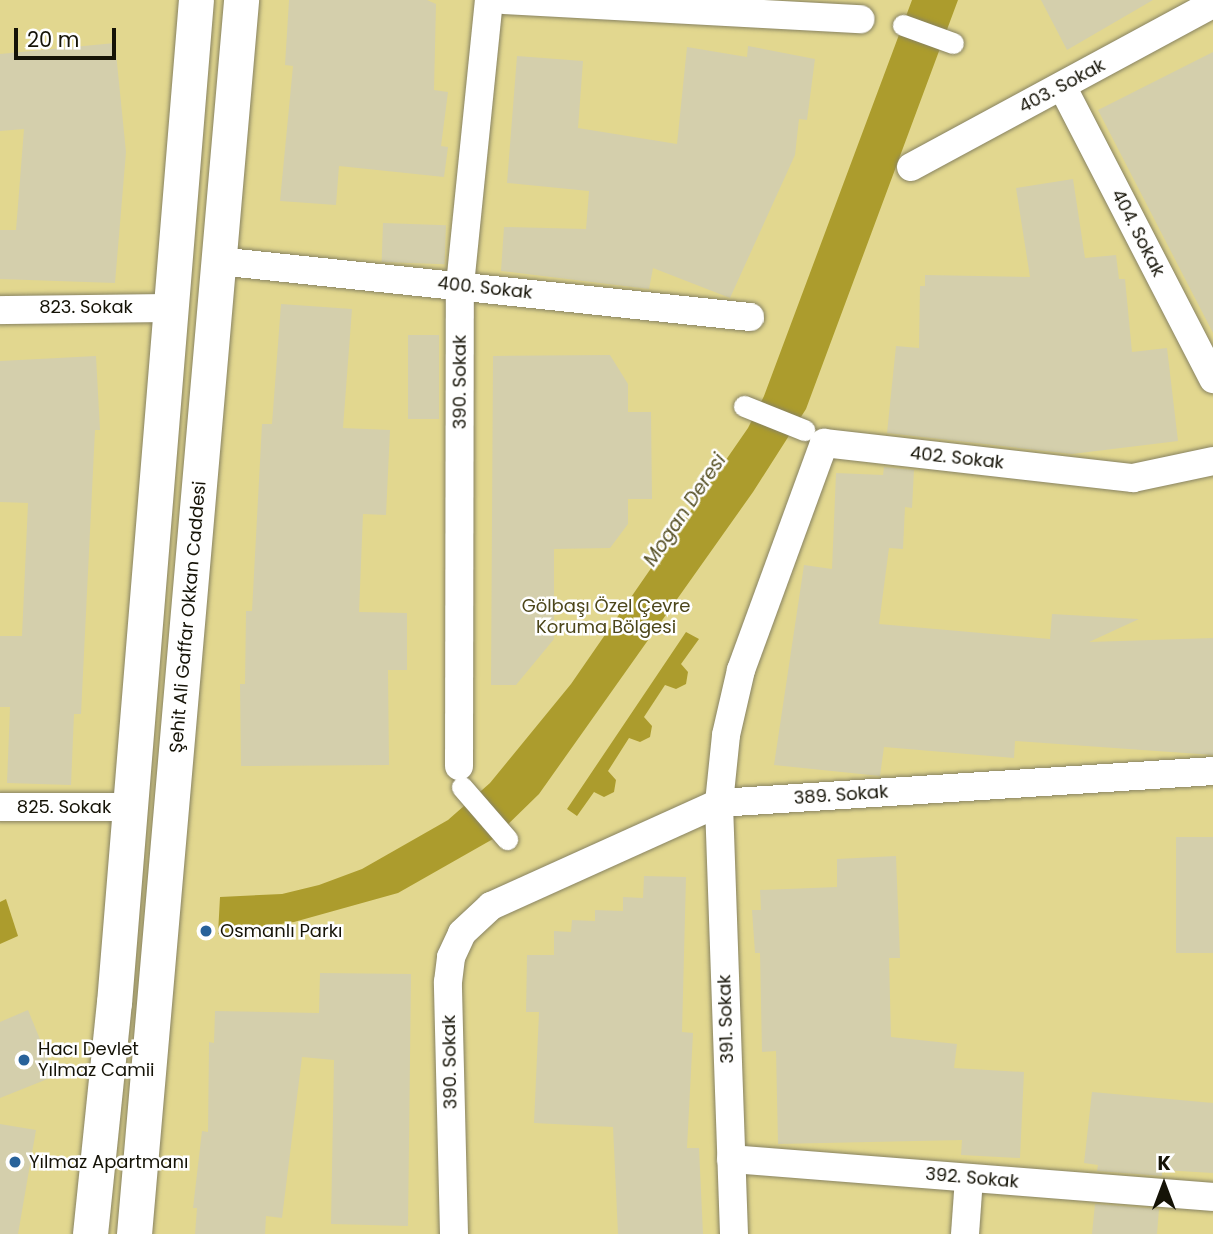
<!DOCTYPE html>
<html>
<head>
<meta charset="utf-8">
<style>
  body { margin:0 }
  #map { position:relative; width:1213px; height:1234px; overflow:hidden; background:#f1ecc7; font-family:Poppins,sans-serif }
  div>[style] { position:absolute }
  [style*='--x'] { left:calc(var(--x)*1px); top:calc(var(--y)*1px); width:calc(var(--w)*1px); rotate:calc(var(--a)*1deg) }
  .green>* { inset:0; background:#e2d78f; transform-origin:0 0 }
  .water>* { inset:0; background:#ac9c2d }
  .building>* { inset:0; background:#d4cfac; transform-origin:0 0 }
  .roads { filter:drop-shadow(0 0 2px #878261) drop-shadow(0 0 2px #878261) }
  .pedestrian>* { height:21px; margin:-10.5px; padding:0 10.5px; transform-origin:10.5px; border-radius:10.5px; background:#fff }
  .minor>* { height:28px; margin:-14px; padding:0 14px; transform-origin:14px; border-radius:14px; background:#fff }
  .tertiary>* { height:35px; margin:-17.5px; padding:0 17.5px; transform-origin:17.5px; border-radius:17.5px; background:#fff }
  .dots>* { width:19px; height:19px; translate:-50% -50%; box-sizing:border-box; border:4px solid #fff; border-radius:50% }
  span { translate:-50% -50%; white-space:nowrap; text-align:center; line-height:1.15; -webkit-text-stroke:5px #fff; paint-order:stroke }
  .street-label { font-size:18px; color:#151307 }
  .park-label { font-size:18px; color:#4c461a }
  .poi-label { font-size:18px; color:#151307 }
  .left { translate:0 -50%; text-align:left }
  .water-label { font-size:19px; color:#565024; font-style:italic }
  .north { position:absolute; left:1129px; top:1150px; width:70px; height:70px; -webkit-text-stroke:5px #fff; paint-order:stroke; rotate:0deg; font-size:19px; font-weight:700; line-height:28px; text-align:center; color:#151307 }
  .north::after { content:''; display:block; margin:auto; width:24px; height:32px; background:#151307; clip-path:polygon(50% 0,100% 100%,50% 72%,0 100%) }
  .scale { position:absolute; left:14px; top:28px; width:102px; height:32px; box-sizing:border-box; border:4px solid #151307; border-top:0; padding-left:9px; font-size:21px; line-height:24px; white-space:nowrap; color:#151307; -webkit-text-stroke:5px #fff; paint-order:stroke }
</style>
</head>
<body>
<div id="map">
  <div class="green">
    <div style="left:0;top:0;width:1213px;height:1234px"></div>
  </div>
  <div class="water">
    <div style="clip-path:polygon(912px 0,958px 0,806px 409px,753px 492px,539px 794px,493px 839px,398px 893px,294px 922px,218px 934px,220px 897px,282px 894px,319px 885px,362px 869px,448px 820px,490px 783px,571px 684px,748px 428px,764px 396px)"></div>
    <div style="clip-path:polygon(686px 632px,699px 639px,681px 664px,688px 672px,686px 684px,676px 689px,665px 685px,644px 717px,652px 726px,650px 737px,640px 742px,629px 738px,608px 771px,616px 780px,614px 792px,604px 797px,594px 792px,577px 816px,567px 809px)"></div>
    <div style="clip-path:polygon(6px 899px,18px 936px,0 944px,0 902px)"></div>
  </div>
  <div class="building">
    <div style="clip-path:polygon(289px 0,427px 0,436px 4px,434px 90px,448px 92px,441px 146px,448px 147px,444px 177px,339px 166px,336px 205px,280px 201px,293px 66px,285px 65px)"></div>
    <div style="clip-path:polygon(1041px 0,1153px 0,1067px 50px)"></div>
    <div style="clip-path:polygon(115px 43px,126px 152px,115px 283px,0 279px,0 230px,16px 230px,24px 129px,0 131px,0 54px)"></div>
    <div style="clip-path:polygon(748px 46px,815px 59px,807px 120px,799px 119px,795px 155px,730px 298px,653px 268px,649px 289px,501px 271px,504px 227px,586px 229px,589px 191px,507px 183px,517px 56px,583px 61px,578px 128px,677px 144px,687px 47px,747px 57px)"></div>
    <div style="clip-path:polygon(1213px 52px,1213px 333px,1098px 110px)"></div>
    <div style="clip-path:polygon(1073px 179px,1085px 258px,1116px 255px,1119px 279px,1125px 279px,1132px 352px,1167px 348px,1178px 441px,1072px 454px,887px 433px,896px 346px,919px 348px,920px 286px,925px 286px,925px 275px,1030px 277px,1016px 188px)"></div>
    <div style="left:383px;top:223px;width:63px;height:39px;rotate:2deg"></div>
    <div style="clip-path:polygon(281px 304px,352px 309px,343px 428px,390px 430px,386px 515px,363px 514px,359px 612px,407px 613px,407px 670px,388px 670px,389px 765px,241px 766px,240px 684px,245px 684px,246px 611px,252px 611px,262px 424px,272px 424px)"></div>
    <div style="left:408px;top:335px;width:31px;height:84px"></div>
    <div style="clip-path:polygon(610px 355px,628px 384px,628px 412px,651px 412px,652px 499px,628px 499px,628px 524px,610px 548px,554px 549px,554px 639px,516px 685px,491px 685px,493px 356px)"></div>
    <div style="clip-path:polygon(96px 356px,100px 430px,95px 430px,81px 714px,74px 714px,71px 785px,7px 783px,10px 707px,0 707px,0 636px,22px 636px,28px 503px,0 502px,0 361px)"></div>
    <div style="clip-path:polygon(884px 467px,914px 470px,912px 508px,905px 507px,903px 549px,889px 548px,879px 624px,1050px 639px,1052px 614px,1139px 619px,1089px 642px,1213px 638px,1213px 755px,1015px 741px,1014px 758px,884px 747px,880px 776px,774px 765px,804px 565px,832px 569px,836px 473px,883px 475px)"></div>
    <div style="left:1213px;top:837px;width:116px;height:37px;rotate:90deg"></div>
    <div style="clip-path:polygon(896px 856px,900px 958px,889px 958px,891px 1037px,957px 1044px,954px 1068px,1024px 1072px,1020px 1158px,961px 1155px,962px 1140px,778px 1144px,776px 1051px,762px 1052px,760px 953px,755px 953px,752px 910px,761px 910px,760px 890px,837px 887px,837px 859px)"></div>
    <div style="clip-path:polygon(644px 876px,686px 877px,682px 1032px,693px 1033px,687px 1148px,699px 1148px,703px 1234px,618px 1234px,613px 1127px,534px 1123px,539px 1012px,526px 1012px,527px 955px,554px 955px,554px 931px,571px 932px,572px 920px,595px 921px,595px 910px,623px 911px,623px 897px,643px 898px)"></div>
    <div style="clip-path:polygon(320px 973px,411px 974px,408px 1226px,331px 1224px,334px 1060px,302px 1057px,282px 1218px,266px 1216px,265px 1234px,195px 1234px,197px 1208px,193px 1208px,202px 1131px,208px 1132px,209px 1042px,214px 1043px,215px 1011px,319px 1013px)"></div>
    <div style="clip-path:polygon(28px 1010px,55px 1076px,0 1098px,0 1022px)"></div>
    <div style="clip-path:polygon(1092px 1092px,1213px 1103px,1213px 1173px,1162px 1170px,1162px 1176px,1097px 1171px,1098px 1165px,1084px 1163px)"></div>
    <div style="clip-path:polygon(0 1124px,36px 1130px,18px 1234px,0 1234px)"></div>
    <div style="clip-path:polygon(1095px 1204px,1159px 1209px,1157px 1234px,1092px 1234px)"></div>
  </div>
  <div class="roads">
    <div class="pedestrian">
      <div style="--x:903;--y:25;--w:53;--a:19.8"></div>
      <div style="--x:744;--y:406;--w:65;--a:21.8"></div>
      <div style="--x:462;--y:787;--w:69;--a:49.1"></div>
    </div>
    <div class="minor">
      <div style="--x:504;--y:0;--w:357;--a:3.1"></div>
      <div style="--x:1062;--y:86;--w:330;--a:62.7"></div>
      <div style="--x:911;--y:167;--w:343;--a:-28.4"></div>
      <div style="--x:218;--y:261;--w:535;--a:6.01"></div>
      <div style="--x:0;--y:310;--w:173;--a:-0.7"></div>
      <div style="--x:459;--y:766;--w:481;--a:-89.9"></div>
      <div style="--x:460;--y:285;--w:286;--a:-84.2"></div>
      <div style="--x:0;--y:807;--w:128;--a:0"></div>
      <div style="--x:731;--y:1159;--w:483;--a:4.5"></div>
      <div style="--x:454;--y:1234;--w:252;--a:-91.4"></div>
      <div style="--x:448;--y:982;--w:25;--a:-83"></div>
      <div style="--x:451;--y:957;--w:26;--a:-65"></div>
      <div style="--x:462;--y:933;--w:40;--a:-43"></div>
      <div style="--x:491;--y:906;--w:250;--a:-24.3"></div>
      <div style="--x:719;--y:803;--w:495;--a:-3.7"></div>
      <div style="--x:734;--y:1234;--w:431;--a:-92"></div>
      <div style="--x:719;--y:803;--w:68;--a:-84.1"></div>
      <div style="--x:726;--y:735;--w:67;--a:-77"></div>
      <div style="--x:741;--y:670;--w:242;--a:-69.9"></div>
      <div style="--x:824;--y:443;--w:311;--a:6.5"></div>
      <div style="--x:1133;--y:478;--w:82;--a:-12"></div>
      <div style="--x:965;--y:1234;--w:56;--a:-85.9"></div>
    </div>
    <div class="tertiary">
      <div style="--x:90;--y:1234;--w:232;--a:-84.1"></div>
      <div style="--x:114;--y:1003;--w:1006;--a:-85.33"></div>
      <div style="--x:134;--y:1234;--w:1239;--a:-85.04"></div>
    </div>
  </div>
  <div class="dots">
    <div style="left:206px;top:931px;background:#28629a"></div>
    <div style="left:24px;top:1060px;background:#28629a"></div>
    <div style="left:15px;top:1162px;background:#28629a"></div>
  </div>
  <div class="street-label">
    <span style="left:1062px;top:86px;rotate:-28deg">403. Sokak</span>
    <span style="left:1138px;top:233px;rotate:63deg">404. Sokak</span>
    <span style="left:485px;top:288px;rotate:6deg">400. Sokak</span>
    <span style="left:86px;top:307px">823. Sokak</span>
    <span style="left:460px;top:382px;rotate:-90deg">390. Sokak</span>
    <span style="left:957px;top:458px;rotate:6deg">402. Sokak</span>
    <span style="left:188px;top:617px;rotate:-85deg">Şehit Ali Gaffar Okkan Caddesi</span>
    <span style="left:841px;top:795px;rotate:-4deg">389. Sokak</span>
    <span style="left:64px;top:807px">825. Sokak</span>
    <span style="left:726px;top:1019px;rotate:-92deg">391. Sokak</span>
    <span style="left:450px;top:1062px;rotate:-91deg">390. Sokak</span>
    <span style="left:972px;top:1178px;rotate:5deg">392. Sokak</span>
  </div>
  <div class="park-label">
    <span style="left:606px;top:617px">Gölbaşı Özel Çevre<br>Koruma Bölgesi</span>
  </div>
  <div class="poi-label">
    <span class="left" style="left:220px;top:931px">Osmanlı Parkı</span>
    <span class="left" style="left:38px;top:1060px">Hacı Devlet<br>Yılmaz Camii</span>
    <span class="left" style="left:29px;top:1162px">Yılmaz Apartmanı</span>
  </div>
  <div class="water-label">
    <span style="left:685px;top:510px;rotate:-56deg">Mogan Deresi</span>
  </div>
  <div class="north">K</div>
  <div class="scale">20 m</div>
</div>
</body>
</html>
